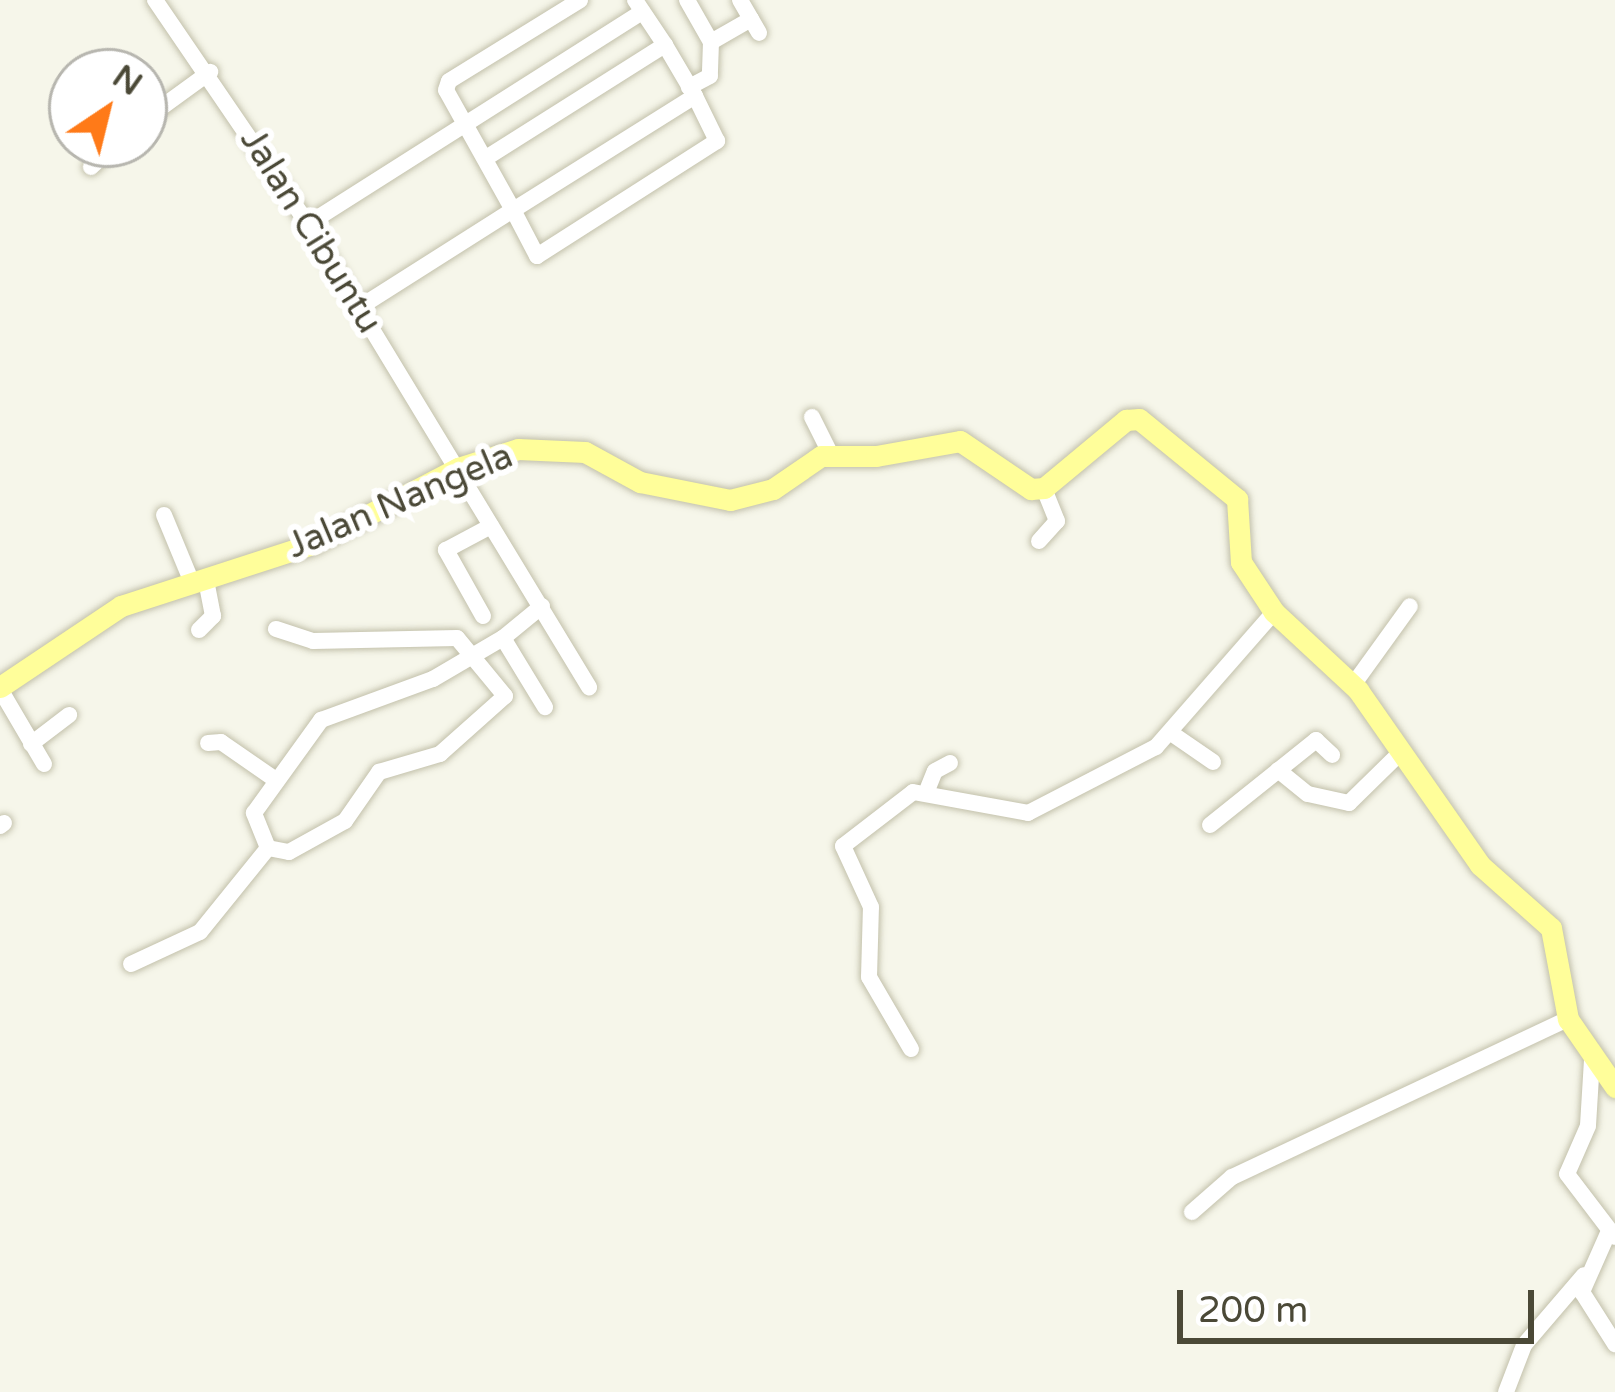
<!DOCTYPE html>
<html>
<head>
<meta charset="utf-8">
<style>
  body { margin:0 }
  #map { position:relative; width:1615px; height:1392px; overflow:hidden; background:#f6f6ea; font-family:"Varela Round",sans-serif }
  div>[style] { position:absolute }
  [style*='--x'] { left:calc(var(--x)*1px); top:calc(var(--y)*1px); width:calc(var(--w)*1px); rotate:calc(var(--a)*1deg) }
  .roads { filter:drop-shadow(0 0 3px #c3c1ab) drop-shadow(0 0 3px #c3c1ab) }
  .minor>* { height:16px; margin:-8px; padding:0 8px; transform-origin:8px; border-radius:8px; background:#fff }
  .major>* { height:21px; margin:-10.5px; padding:0 10.5px; transform-origin:10.5px; border-radius:10.5px; background:#fffe9a }
  span { translate:-50% -50%; white-space:nowrap; text-align:center; line-height:1.15; -webkit-text-stroke:12px #fff; paint-order:stroke }
  .street-label { font-size:36px; color:#4b4937 }
  .north { position:absolute; left:48px; top:48px; width:120px; height:120px; box-sizing:border-box; background:#fff; border:3px solid #b7b6af; border-radius:50%; rotate:35deg; font-size:33px; font-weight:700; line-height:48px; text-align:center; color:#4b4937 }
  .north::after { content:''; display:block; margin:auto; width:42px; height:54px; background:#ff7a18; clip-path:polygon(50% 0,100% 100%,50% 72%,0 100%) }
  .scale { position:absolute; left:1177px; top:1290px; width:357px; height:54px; box-sizing:border-box; border:6px solid #4b4937; border-top:0; padding-left:15px; font-size:36px; line-height:42px; white-space:nowrap; color:#4b4937; -webkit-text-stroke:9px #fff; paint-order:stroke }
</style>
</head>
<body>
<div id="map">
  <div class="roads">
    <div class="minor">
      <div style="--x:155;--y:0;--w:271;--a:55.7"></div>
      <div style="--x:308;--y:224;--w:542;--a:58.75"></div>
      <div style="--x:687;--y:0;--w:48;--a:60.3"></div>
      <div style="--x:711;--y:42;--w:34;--a:92"></div>
      <div style="--x:710;--y:76;--w:24;--a:152"></div>
      <div style="--x:740;--y:0;--w:22;--a:60"></div>
      <div style="--x:711;--y:42;--w:46;--a:-29.9"></div>
      <div style="--x:751;--y:19;--w:16;--a:60"></div>
      <div style="--x:665;--y:45;--w:59;--a:59.5"></div>
      <div style="--x:695;--y:96;--w:215;--a:147.9"></div>
      <div style="--x:513;--y:210;--w:52;--a:62.4"></div>
      <div style="--x:537;--y:256;--w:214;--a:-32.6"></div>
      <div style="--x:717;--y:141;--w:50;--a:-116.1"></div>
      <div style="--x:144;--y:120;--w:82;--a:-36"></div>
      <div style="--x:486;--y:158;--w:212;--a:-32.3"></div>
      <div style="--x:665;--y:45;--w:54;--a:-123.7"></div>
      <div style="--x:91;--y:167;--w:34;--a:-43"></div>
      <div style="--x:308;--y:224;--w:396;--a:-32.4"></div>
      <div style="--x:360;--y:307;--w:181;--a:-32.4"></div>
      <div style="--x:513;--y:210;--w:137;--a:-119.2"></div>
      <div style="--x:446;--y:90;--w:9;--a:-72"></div>
      <div style="--x:449;--y:81;--w:154;--a:-31.7"></div>
      <div style="--x:812;--y:417;--w:42;--a:63.4"></div>
      <div style="--x:164;--y:515;--w:76;--a:67.5"></div>
      <div style="--x:1039;--y:541;--w:27;--a:-48"></div>
      <div style="--x:1057;--y:521;--w:35;--a:-112"></div>
      <div style="--x:542;--y:606;--w:50;--a:140.6"></div>
      <div style="--x:503;--y:638;--w:81;--a:58.7"></div>
      <div style="--x:483;--y:616;--w:76;--a:-119.3"></div>
      <div style="--x:446;--y:550;--w:51;--a:-28.1"></div>
      <div style="--x:199;--y:630;--w:20;--a:-45"></div>
      <div style="--x:213;--y:616;--w:37;--a:-101"></div>
      <div style="--x:1353;--y:685;--w:97;--a:-54.2"></div>
      <div style="--x:0;--y:689;--w:87;--a:59.6"></div>
      <div style="--x:1171;--y:733;--w:51;--a:34.6"></div>
      <div style="--x:208;--y:743;--w:13;--a:-4"></div>
      <div style="--x:221;--y:742;--w:63;--a:34.7"></div>
      <div style="--x:31;--y:744;--w:48;--a:-37.3"></div>
      <div style="--x:1278;--y:770;--w:38;--a:39"></div>
      <div style="--x:1308;--y:794;--w:42;--a:12.4"></div>
      <div style="--x:1349;--y:803;--w:71;--a:-44.4"></div>
      <div style="--x:928;--y:788;--w:18;--a:-68"></div>
      <div style="--x:935;--y:771;--w:17;--a:-28"></div>
      <div style="--x:1210;--y:825;--w:136;--a:-38.7"></div>
      <div style="--x:1316;--y:740;--w:22;--a:43"></div>
      <div style="--x:0;--y:826;--w:5;--a:-37"></div>
      <div style="--x:268;--y:848;--w:21;--a:11"></div>
      <div style="--x:289;--y:852;--w:64;--a:-29"></div>
      <div style="--x:345;--y:821;--w:60;--a:-55.2"></div>
      <div style="--x:379;--y:772;--w:64;--a:-16.4"></div>
      <div style="--x:440;--y:754;--w:87;--a:-41.7"></div>
      <div style="--x:505;--y:696;--w:75;--a:-129.6"></div>
      <div style="--x:457;--y:638;--w:144;--a:178.8"></div>
      <div style="--x:313;--y:641;--w:39;--a:-162"></div>
      <div style="--x:268;--y:848;--w:38;--a:-112"></div>
      <div style="--x:254;--y:813;--w:115;--a:-54.2"></div>
      <div style="--x:321;--y:720;--w:119;--a:-20.1"></div>
      <div style="--x:433;--y:679;--w:81;--a:-30.4"></div>
      <div style="--x:131;--y:964;--w:76;--a:-24.9"></div>
      <div style="--x:200;--y:932;--w:108;--a:-51"></div>
      <div style="--x:911;--y:1049;--w:83;--a:-120.3"></div>
      <div style="--x:869;--y:977;--w:70;--a:-88.4"></div>
      <div style="--x:871;--y:907;--w:67;--a:-114.7"></div>
      <div style="--x:843;--y:846;--w:88;--a:-37.6"></div>
      <div style="--x:913;--y:792;--w:117;--a:10.3"></div>
      <div style="--x:1028;--y:813;--w:144;--a:-27.3"></div>
      <div style="--x:1156;--y:747;--w:179;--a:-48.8"></div>
      <div style="--x:1592;--y:1060;--w:66;--a:93.5"></div>
      <div style="--x:1588;--y:1126;--w:52;--a:113.6"></div>
      <div style="--x:1567;--y:1174;--w:79;--a:52.7"></div>
      <div style="--x:1192;--y:1212;--w:53;--a:-41.2"></div>
      <div style="--x:1232;--y:1177;--w:371;--a:-25.2"></div>
      <div style="--x:1609;--y:1231;--w:67;--a:113.9"></div>
      <div style="--x:1582;--y:1292;--w:62;--a:57.6"></div>
      <div style="--x:1506;--y:1392;--w:50;--a:-69"></div>
      <div style="--x:1524;--y:1345;--w:92;--a:-49.4"></div>
    </div>
    <div class="major">
      <div style="--x:0;--y:687;--w:146;--a:-33.8"></div>
      <div style="--x:121;--y:606;--w:201;--a:-18"></div>
      <div style="--x:312;--y:544;--w:165;--a:-27.5"></div>
      <div style="--x:458;--y:468;--w:63;--a:-17.6"></div>
      <div style="--x:518;--y:449;--w:67;--a:2.6"></div>
      <div style="--x:585;--y:452;--w:63;--a:28.6"></div>
      <div style="--x:640;--y:482;--w:92;--a:11.3"></div>
      <div style="--x:730;--y:500;--w:44;--a:-14.3"></div>
      <div style="--x:773;--y:489;--w:58;--a:-34.5"></div>
      <div style="--x:821;--y:456;--w:55;--a:0"></div>
      <div style="--x:876;--y:456;--w:85;--a:-10.1"></div>
      <div style="--x:960;--y:441;--w:86;--a:34.1"></div>
      <div style="--x:1031;--y:489;--w:13;--a:-4"></div>
      <div style="--x:1044;--y:488;--w:107;--a:-39.7"></div>
      <div style="--x:1126;--y:420;--w:13;--a:-4"></div>
      <div style="--x:1139;--y:419;--w:127;--a:39.2"></div>
      <div style="--x:1237;--y:499;--w:63;--a:86.4"></div>
      <div style="--x:1241;--y:562;--w:60;--a:56.6"></div>
      <div style="--x:1274;--y:612;--w:115;--a:42.9"></div>
      <div style="--x:1358;--y:690;--w:213;--a:55.1"></div>
      <div style="--x:1480;--y:865;--w:95;--a:41.6"></div>
      <div style="--x:1551;--y:928;--w:93;--a:79.4"></div>
      <div style="--x:1568;--y:1019;--w:83;--a:55.3"></div>
    </div>
  </div>
  <div class="street-label">
    <span style="left:311px;top:231px;rotate:58deg">Jalan Cibuntu</span>
    <span style="left:400px;top:501px;rotate:-23deg">Jalan Nangela</span>
  </div>
  <div class="north">N</div>
  <div class="scale">200 m</div>
</div>
</body>
</html>
